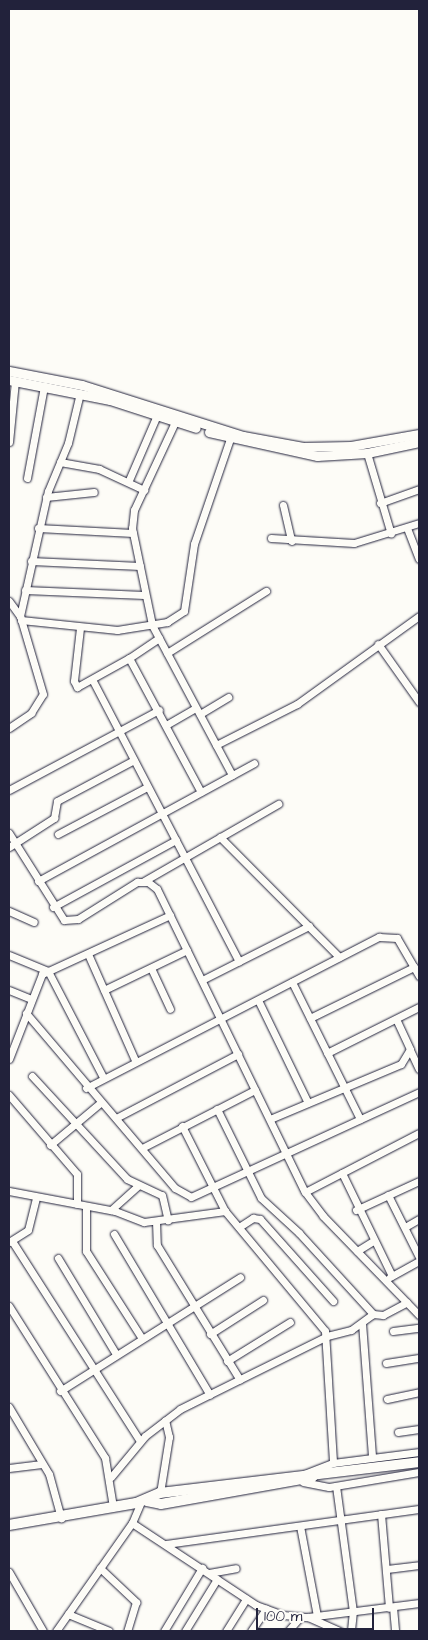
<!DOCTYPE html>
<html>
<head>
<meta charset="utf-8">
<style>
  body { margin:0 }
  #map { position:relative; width:428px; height:1640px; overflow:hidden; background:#fdfcf7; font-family:"Architects Daughter",sans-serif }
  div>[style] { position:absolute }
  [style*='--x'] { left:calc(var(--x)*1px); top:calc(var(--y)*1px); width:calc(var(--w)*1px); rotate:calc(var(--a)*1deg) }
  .roads { filter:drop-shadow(0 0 1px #22223b) drop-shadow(0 0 1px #22223b) }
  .street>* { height:7px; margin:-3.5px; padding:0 3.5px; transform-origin:3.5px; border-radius:3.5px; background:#fdfcf7 }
  .secondary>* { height:9px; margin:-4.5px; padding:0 4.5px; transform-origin:4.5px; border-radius:4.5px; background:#fdfcf7 }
  .primary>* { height:10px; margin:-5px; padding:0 5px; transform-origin:5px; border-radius:5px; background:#fdfcf7 }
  span { translate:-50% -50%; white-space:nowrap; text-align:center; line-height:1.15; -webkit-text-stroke:4px #fdfcf7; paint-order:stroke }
  .frame { position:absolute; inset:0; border:10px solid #22223b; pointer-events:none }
  .scale { position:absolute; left:256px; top:1608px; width:118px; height:22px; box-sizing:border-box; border:2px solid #22223b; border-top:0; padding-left:6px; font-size:15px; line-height:18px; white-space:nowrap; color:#22223b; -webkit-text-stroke:4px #fdfcf7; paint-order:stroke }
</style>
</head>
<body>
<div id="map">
  <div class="roads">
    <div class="street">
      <div style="--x:175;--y:422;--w:97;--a:115"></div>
      <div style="--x:134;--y:510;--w:18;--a:96"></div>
      <div style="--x:132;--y:528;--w:99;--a:78.3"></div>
      <div style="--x:152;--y:625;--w:170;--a:61.9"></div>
      <div style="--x:9;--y:442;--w:61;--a:-84.4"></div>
      <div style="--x:367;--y:453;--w:84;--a:73.5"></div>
      <div style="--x:60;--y:462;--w:40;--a:10"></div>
      <div style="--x:99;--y:469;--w:50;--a:25"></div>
      <div style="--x:27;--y:478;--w:94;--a:-79.5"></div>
      <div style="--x:129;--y:480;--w:71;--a:-66.7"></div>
      <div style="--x:46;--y:497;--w:48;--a:-5.9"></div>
      <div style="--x:380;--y:503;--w:41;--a:-19.7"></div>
      <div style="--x:283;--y:505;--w:37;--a:77"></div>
      <div style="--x:38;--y:528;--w:95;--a:3"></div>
      <div style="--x:407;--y:528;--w:33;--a:69"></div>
      <div style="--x:271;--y:538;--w:83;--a:3.4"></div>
      <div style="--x:354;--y:543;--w:68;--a:-17.1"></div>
      <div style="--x:31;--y:561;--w:109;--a:2.6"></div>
      <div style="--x:25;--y:590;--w:119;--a:2.4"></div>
      <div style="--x:9;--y:601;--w:19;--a:54"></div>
      <div style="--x:21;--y:620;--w:97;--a:5.9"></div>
      <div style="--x:117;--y:630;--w:51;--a:-9.1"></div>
      <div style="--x:167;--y:622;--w:20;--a:-33"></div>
      <div style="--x:184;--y:611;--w:68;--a:-81.5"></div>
      <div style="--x:194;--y:544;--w:111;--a:-71.1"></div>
      <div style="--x:80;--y:628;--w:53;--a:96.5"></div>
      <div style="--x:74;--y:681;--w:7;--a:63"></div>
      <div style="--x:77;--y:687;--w:60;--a:-29.1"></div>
      <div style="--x:159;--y:638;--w:36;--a:146"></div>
      <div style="--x:129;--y:658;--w:152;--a:61.8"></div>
      <div style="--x:378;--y:644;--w:71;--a:54.7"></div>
      <div style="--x:167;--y:653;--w:117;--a:-32.1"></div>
      <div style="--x:93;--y:681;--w:316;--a:62.5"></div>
      <div style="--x:200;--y:714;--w:33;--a:-31"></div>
      <div style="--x:166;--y:725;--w:34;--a:-30"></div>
      <div style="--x:9;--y:728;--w:27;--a:-34"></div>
      <div style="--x:31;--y:713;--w:22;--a:-58"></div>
      <div style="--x:43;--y:694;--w:81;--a:-106.4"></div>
      <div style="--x:20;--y:616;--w:128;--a:-77.4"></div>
      <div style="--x:48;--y:491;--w:52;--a:-67.4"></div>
      <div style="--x:68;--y:443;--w:51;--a:-76.5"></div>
      <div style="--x:216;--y:745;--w:91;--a:-26.8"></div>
      <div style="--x:297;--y:704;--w:150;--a:-35.8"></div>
      <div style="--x:9;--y:790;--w:170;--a:-28.1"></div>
      <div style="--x:9;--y:833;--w:103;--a:57.7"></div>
      <div style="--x:64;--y:920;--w:14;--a:-4"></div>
      <div style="--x:78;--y:919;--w:70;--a:-32.1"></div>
      <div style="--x:137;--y:882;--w:11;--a:0"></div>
      <div style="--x:148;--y:882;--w:11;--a:38"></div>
      <div style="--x:157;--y:889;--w:337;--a:64"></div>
      <div style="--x:305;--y:1192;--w:30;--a:53"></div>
      <div style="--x:323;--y:1216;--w:138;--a:45.9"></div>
      <div style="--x:58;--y:834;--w:101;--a:-27.8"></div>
      <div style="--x:220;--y:837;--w:169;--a:45.2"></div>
      <div style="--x:9;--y:847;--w:54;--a:-32.8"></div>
      <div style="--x:54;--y:818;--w:17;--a:-80"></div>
      <div style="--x:57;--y:801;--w:87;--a:-28"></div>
      <div style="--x:38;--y:881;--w:246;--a:-28.6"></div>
      <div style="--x:144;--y:881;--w:155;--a:-29.9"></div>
      <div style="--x:53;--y:907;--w:140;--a:-28.6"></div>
      <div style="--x:9;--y:911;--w:27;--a:24"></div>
      <div style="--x:88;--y:954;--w:116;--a:66.1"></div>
      <div style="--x:9;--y:955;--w:42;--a:22.3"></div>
      <div style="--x:48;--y:971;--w:119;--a:62.6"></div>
      <div style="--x:151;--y:968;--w:45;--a:65.1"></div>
      <div style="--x:202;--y:980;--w:120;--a:-26.8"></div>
      <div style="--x:292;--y:982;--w:153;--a:63.6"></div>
      <div style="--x:9;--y:990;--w:24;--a:22"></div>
      <div style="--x:104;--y:990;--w:92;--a:-25.7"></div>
      <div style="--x:258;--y:1000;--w:114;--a:64.1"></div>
      <div style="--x:26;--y:1013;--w:230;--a:49.6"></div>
      <div style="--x:175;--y:1188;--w:18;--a:29"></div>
      <div style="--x:191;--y:1197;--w:251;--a:-24.7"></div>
      <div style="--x:310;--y:1018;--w:116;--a:-26.1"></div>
      <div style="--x:410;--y:1050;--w:21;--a:65"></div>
      <div style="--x:327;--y:1053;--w:103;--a:-26.6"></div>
      <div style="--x:9;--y:1059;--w:91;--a:-68.8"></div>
      <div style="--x:42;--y:974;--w:141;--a:-24.7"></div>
      <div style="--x:32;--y:1076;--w:140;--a:47.3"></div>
      <div style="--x:127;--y:1179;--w:38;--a:25"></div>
      <div style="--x:162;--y:1195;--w:26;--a:77"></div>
      <div style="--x:86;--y:1088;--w:330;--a:-27.3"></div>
      <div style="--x:379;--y:937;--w:18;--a:3"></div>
      <div style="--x:397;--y:938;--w:44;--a:59.9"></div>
      <div style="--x:9;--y:1095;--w:104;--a:49.3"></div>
      <div style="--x:77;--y:1174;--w:30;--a:90"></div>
      <div style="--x:217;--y:1109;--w:99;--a:63.7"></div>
      <div style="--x:261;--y:1198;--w:52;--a:42.6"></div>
      <div style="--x:299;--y:1233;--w:110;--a:47.6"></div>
      <div style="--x:373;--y:1314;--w:10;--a:6"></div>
      <div style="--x:383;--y:1315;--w:27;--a:-28"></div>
      <div style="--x:116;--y:1118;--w:138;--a:-27.7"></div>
      <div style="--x:270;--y:1119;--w:142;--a:-22.8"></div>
      <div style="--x:401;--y:1064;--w:17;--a:-59"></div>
      <div style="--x:410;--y:1049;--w:33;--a:-115"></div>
      <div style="--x:182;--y:1126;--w:95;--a:63.2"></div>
      <div style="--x:225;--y:1211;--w:156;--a:50.2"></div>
      <div style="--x:325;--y:1331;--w:132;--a:86.5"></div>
      <div style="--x:50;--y:1145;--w:65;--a:-40"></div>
      <div style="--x:142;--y:1148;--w:127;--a:-27.2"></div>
      <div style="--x:342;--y:1173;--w:114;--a:64.1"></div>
      <div style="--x:9;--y:1191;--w:108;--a:10.7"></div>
      <div style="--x:115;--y:1211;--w:31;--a:21"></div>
      <div style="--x:144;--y:1222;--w:82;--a:-7.7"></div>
      <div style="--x:305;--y:1192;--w:128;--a:-27.4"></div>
      <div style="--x:388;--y:1195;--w:69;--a:63.4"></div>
      <div style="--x:86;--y:1206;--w:45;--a:90"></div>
      <div style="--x:86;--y:1251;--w:102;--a:57.4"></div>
      <div style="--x:111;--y:1210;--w:36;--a:-42"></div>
      <div style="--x:356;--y:1210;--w:69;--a:-24.7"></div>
      <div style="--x:156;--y:1221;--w:24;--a:88"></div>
      <div style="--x:157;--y:1245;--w:158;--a:58.4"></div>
      <div style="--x:239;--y:1227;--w:17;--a:-33"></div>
      <div style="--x:253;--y:1218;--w:7;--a:8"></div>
      <div style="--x:260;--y:1219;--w:110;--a:48.3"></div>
      <div style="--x:405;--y:1227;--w:16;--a:-30"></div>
      <div style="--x:114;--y:1234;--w:187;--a:59.2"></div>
      <div style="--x:12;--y:1241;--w:237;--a:57.4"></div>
      <div style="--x:9;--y:1242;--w:22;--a:-32"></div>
      <div style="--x:28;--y:1230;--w:33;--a:-76"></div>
      <div style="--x:357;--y:1251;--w:19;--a:-32"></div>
      <div style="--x:58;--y:1258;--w:112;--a:58.9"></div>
      <div style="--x:390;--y:1277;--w:33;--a:-29"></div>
      <div style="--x:9;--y:1306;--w:180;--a:57.7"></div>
      <div style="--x:105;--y:1458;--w:50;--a:80.7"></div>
      <div style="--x:362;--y:1323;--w:134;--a:85.7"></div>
      <div style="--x:393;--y:1331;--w:26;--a:-7"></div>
      <div style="--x:210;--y:1334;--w:63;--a:-32.7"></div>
      <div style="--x:227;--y:1361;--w:74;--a:-31.8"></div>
      <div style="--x:386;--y:1363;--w:33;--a:-9"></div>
      <div style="--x:60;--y:1391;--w:213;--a:-32.3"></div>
      <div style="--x:387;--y:1399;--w:33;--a:-12"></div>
      <div style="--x:9;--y:1407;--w:78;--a:59.2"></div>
      <div style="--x:49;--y:1474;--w:46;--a:74.7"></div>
      <div style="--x:398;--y:1432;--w:21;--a:-8"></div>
      <div style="--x:9;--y:1468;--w:33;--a:-7"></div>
      <div style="--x:304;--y:1474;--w:31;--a:-21"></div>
      <div style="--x:333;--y:1463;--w:87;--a:-7.3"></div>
      <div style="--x:111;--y:1477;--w:53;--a:-50.3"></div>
      <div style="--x:145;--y:1436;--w:44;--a:-37.6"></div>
      <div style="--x:180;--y:1409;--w:164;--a:-26.4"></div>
      <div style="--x:327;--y:1336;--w:25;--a:-14"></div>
      <div style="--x:351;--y:1330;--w:27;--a:-36"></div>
      <div style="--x:303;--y:1482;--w:26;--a:11"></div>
      <div style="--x:329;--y:1487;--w:91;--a:-9.5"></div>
      <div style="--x:336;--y:1486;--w:126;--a:82.3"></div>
      <div style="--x:353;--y:1611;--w:20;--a:96"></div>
      <div style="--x:160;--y:1493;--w:57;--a:-80.9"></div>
      <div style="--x:169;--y:1437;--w:17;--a:-103"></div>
      <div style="--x:381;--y:1514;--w:94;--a:85.1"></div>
      <div style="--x:132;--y:1523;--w:149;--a:33.5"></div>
      <div style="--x:256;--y:1605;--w:29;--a:20"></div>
      <div style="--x:283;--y:1615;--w:25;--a:5"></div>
      <div style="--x:308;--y:1617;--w:112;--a:-7.2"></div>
      <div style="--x:300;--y:1526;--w:92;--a:79.3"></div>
      <div style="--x:166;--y:1544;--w:255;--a:-7.9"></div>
      <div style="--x:100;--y:1568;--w:50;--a:43.4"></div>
      <div style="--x:136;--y:1602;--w:30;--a:107"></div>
      <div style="--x:387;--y:1569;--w:32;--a:-7"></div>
      <div style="--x:9;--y:1572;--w:68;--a:60"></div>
      <div style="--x:209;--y:1573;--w:27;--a:-10"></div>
      <div style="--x:393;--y:1607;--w:24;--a:85"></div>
      <div style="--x:68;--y:1614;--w:44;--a:22.5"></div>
      <div style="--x:308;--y:1617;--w:35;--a:24"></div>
      <div style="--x:56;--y:1631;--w:132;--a:-54.9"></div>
      <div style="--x:132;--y:1523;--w:23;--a:-67"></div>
      <div style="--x:164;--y:1631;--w:74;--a:-58.9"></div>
      <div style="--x:185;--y:1631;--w:61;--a:-58.4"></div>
      <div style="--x:226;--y:1631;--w:38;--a:-58"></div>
      <div style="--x:251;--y:1631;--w:27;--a:-56"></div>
      <div style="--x:288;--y:1631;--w:18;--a:-49"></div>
    </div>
    <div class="secondary">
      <div style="--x:9;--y:371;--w:74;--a:10.9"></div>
      <div style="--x:82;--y:385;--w:169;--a:17.6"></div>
      <div style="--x:243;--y:436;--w:61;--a:10.4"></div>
      <div style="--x:303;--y:447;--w:48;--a:-1.2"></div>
      <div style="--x:351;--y:446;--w:69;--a:-10"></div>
      <div style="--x:9;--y:380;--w:103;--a:11.2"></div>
      <div style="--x:110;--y:400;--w:90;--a:18"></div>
      <div style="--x:209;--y:432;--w:111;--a:12.5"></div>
      <div style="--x:317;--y:456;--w:50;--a:-3.4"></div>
      <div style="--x:367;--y:453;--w:53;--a:-11.9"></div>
    </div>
    <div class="primary">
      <div style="--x:147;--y:1501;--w:14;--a:12"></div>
      <div style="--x:161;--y:1504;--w:154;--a:-10.1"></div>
      <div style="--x:9;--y:1525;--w:129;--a:-9.8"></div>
      <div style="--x:136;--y:1503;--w:26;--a:-23"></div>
      <div style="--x:160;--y:1493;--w:261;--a:-6.8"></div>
    </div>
  </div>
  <div class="frame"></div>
  <div class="scale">100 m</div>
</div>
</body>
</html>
